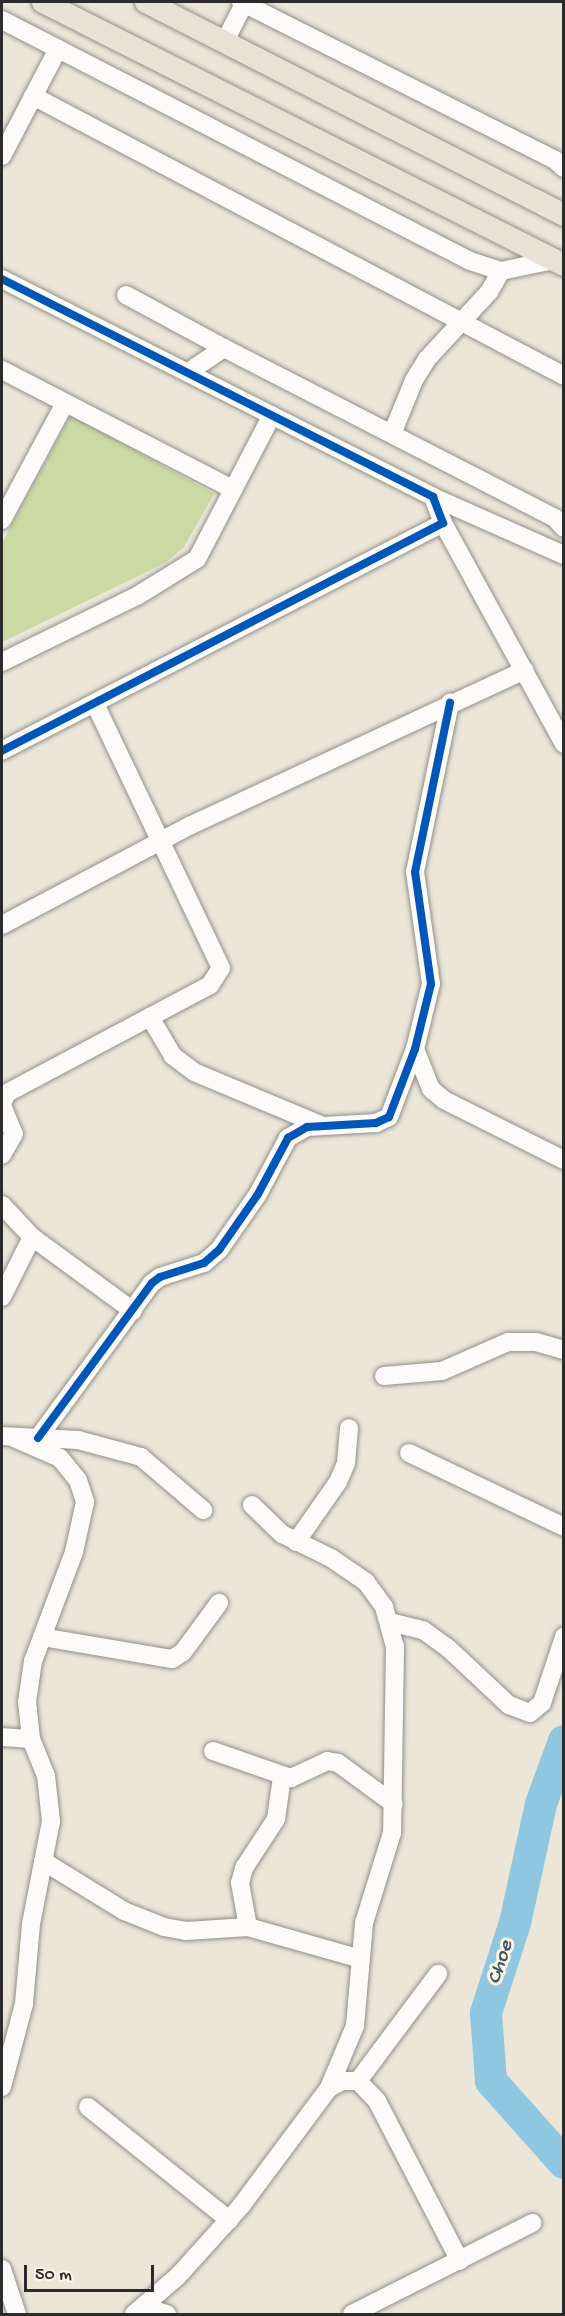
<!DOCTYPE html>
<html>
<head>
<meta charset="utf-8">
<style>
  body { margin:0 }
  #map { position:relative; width:565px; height:2316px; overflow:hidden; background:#ebe6d8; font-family:"Gochi Hand",sans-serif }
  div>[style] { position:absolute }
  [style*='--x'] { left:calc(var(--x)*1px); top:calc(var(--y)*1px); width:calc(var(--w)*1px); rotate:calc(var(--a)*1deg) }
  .green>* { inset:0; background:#cbdaa3 }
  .river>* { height:32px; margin:-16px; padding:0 16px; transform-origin:16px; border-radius:16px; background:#90c7e0 }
  .roads { filter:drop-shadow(0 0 2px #918f88) drop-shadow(0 0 2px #918f88) }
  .minor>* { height:18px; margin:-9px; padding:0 9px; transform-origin:9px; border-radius:9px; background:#fcfbf9 }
  .major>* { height:22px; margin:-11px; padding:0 11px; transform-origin:11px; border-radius:11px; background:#e8e2d5 }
  .cycleway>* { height:8px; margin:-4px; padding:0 4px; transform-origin:4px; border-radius:4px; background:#0057b8 }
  span { translate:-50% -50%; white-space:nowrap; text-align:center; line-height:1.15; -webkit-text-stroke:6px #fcf5e5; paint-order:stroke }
  .water-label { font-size:21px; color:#3e5662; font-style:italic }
  .frame { position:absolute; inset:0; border:3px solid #2b2b2b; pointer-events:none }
  .scale { position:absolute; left:24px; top:2265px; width:130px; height:27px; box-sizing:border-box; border:3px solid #2b2b2b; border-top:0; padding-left:8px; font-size:18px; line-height:21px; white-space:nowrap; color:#2b2b2b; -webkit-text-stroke:4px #fcf5e5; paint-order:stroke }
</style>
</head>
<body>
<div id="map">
  <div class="green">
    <div style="clip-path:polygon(71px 415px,214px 494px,184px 547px,165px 563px,2px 642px,2px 543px)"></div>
  </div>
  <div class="river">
    <div style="--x:564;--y:1741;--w:67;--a:110.1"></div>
    <div style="--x:541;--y:1804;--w:122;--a:102.3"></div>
    <div style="--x:515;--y:1923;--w:95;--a:107.9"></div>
    <div style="--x:486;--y:2013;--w:68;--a:85.8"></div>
    <div style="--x:491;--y:2081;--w:110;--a:48.3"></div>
  </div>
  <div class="roads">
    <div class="minor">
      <div style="--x:241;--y:2;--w:352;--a:26.7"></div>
      <div style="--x:555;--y:160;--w:12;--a:42"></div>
      <div style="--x:2;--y:20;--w:526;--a:27.25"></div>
      <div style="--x:470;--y:261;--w:33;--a:18"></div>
      <div style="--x:501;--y:271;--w:53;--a:-11.9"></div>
      <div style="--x:225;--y:41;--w:44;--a:-62.9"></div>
      <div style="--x:33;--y:96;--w:600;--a:27.8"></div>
      <div style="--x:2;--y:156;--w:121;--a:-62.4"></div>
      <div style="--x:2;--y:279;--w:483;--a:26.8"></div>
      <div style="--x:433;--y:497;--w:28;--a:69"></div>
      <div style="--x:443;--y:523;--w:496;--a:152.7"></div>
      <div style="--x:126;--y:295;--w:111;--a:28.4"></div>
      <div style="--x:2;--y:370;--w:260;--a:27.3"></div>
      <div style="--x:190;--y:371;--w:41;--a:-34.1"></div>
      <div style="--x:224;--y:348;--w:372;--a:27.2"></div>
      <div style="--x:555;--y:518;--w:13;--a:48"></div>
      <div style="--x:392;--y:434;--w:58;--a:-67.8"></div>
      <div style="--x:414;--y:380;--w:25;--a:-58"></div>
      <div style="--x:427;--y:359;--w:91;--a:-47.2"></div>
      <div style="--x:489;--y:292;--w:24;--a:-60"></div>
      <div style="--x:433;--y:497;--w:143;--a:23.9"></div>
      <div style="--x:2;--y:520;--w:133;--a:-61.7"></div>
      <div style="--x:443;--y:523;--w:252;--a:61.3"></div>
      <div style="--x:2;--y:662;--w:150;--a:-26.1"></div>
      <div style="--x:137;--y:596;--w:70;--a:-31.7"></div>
      <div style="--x:197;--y:559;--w:162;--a:-62.5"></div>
      <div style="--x:2;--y:925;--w:212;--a:-27.9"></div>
      <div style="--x:189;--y:826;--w:370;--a:-24.9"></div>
      <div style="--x:150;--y:1017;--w:45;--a:59.5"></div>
      <div style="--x:173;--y:1056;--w:26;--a:37"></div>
      <div style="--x:194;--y:1072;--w:138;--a:22.7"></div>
      <div style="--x:415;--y:1049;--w:43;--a:68.2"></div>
      <div style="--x:431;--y:1089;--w:17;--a:40"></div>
      <div style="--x:444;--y:1100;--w:134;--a:26.6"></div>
      <div style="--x:2;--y:1103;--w:11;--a:-63"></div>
      <div style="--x:7;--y:1093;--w:230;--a:-28"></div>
      <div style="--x:210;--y:985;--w:20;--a:-57"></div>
      <div style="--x:221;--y:968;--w:293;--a:-115.5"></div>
      <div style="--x:2;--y:1105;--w:31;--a:68"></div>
      <div style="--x:14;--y:1134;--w:24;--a:120"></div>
      <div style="--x:2;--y:1205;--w:44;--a:46.8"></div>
      <div style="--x:32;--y:1237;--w:125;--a:36.2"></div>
      <div style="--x:2;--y:1297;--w:67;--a:-63.4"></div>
      <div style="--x:384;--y:1376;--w:58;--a:-4.9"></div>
      <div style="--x:442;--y:1371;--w:72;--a:-23.7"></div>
      <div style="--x:508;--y:1342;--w:28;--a:0"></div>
      <div style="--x:536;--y:1342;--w:29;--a:16"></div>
      <div style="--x:2;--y:1436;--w:76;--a:3"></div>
      <div style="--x:78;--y:1440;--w:65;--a:15.1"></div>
      <div style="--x:141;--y:1457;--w:82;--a:40.5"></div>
      <div style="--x:14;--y:1438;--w:50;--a:23.5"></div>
      <div style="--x:60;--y:1458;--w:28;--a:51"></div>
      <div style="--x:78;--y:1480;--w:23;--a:72"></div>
      <div style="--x:85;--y:1502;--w:51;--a:102.4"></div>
      <div style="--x:74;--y:1552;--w:91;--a:110.6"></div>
      <div style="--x:38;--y:1438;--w:192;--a:-53.7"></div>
      <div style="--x:152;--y:1283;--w:10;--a:-37"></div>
      <div style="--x:160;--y:1277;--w:46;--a:-17.7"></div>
      <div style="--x:204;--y:1263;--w:20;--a:-41"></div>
      <div style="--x:219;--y:1250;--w:68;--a:-55.1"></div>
      <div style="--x:258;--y:1194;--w:64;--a:-61.8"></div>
      <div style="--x:288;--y:1138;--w:22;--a:-30"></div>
      <div style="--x:307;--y:1127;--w:69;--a:-3.3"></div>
      <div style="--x:376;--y:1123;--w:14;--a:-25"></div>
      <div style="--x:389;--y:1117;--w:73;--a:-69.1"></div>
      <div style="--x:415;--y:1049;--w:67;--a:-76.2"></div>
      <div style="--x:431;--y:984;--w:113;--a:-98.1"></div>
      <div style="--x:415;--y:872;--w:173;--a:-78.3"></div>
      <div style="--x:409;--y:1453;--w:172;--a:25.5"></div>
      <div style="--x:252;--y:1505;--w:42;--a:44"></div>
      <div style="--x:282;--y:1534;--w:55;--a:26.1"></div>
      <div style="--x:331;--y:1558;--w:42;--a:34.4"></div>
      <div style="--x:366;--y:1582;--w:31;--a:54"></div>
      <div style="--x:384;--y:1607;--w:41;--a:74.6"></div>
      <div style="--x:395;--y:1647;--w:186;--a:90.9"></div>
      <div style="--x:392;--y:1833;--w:94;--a:107.3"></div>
      <div style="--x:364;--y:1923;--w:103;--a:95"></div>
      <div style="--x:355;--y:2026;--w:67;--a:112.8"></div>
      <div style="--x:296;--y:1542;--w:73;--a:-55"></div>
      <div style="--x:338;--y:1482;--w:21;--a:-67"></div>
      <div style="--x:346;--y:1463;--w:35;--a:-85"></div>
      <div style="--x:390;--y:1622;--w:34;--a:14"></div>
      <div style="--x:423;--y:1630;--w:31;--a:36"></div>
      <div style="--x:448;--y:1648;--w:83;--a:43.1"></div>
      <div style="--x:509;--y:1705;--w:22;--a:21"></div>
      <div style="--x:530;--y:1713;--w:16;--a:-40"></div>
      <div style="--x:542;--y:1703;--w:70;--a:-71.6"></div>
      <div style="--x:2;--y:1737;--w:29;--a:4"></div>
      <div style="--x:213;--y:1751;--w:83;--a:19.1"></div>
      <div style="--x:291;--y:1778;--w:40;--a:-25"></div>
      <div style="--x:327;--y:1761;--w:11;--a:10"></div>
      <div style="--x:338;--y:1763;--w:69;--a:36.2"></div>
      <div style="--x:43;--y:1861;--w:95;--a:31.7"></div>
      <div style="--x:124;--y:1911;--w:43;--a:21.8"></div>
      <div style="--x:164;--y:1927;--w:22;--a:10"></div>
      <div style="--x:186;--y:1931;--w:62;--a:-3.7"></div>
      <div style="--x:248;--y:1927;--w:117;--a:15.8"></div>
      <div style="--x:248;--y:1927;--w:45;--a:-100.3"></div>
      <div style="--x:240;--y:1883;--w:16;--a:-75"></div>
      <div style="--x:244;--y:1868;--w:59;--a:-56.9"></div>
      <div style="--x:276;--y:1819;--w:42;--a:-81.9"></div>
      <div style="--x:358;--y:2081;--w:134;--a:-53.2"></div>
      <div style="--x:2;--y:2087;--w:86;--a:-75.2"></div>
      <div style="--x:24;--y:2004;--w:80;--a:-85"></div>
      <div style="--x:31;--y:1924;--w:105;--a:-79"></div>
      <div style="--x:51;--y:1821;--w:45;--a:-96.3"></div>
      <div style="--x:46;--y:1776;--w:40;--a:-112"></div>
      <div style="--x:31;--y:1739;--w:37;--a:-96"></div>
      <div style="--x:27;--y:1702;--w:41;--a:-81.7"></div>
      <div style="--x:33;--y:1661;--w:26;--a:-69"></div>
      <div style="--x:42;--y:1637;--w:132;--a:9.6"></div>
      <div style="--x:172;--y:1659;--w:13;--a:-32"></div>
      <div style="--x:183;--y:1652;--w:61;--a:-53.7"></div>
      <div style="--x:88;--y:2107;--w:181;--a:38.7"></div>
      <div style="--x:2;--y:2269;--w:47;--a:71.6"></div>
      <div style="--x:144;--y:2307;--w:24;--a:17"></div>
      <div style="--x:134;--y:2314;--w:58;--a:-40.8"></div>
      <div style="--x:178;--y:2276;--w:94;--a:-48"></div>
      <div style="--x:241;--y:2206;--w:147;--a:-53.3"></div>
      <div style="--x:329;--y:2088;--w:16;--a:-27"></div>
      <div style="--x:343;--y:2081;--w:15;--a:0"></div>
      <div style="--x:358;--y:2081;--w:28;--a:46"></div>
      <div style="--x:377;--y:2101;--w:180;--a:62.6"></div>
      <div style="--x:352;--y:2314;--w:202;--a:-26.8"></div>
    </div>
    <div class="major">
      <div style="--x:43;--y:2;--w:584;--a:26.78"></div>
      <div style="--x:146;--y:2;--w:469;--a:27"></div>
    </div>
  </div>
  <div class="cycleway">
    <div style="--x:2;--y:279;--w:483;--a:26.8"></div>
    <div style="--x:433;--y:497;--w:28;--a:69"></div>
    <div style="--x:443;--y:523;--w:496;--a:152.7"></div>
    <div style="--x:38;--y:1438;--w:192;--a:-53.7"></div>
    <div style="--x:152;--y:1283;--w:10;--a:-37"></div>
    <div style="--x:160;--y:1277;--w:46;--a:-17.7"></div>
    <div style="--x:204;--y:1263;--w:20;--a:-41"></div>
    <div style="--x:219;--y:1250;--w:68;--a:-55.1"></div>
    <div style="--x:258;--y:1194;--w:64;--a:-61.8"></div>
    <div style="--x:288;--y:1138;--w:22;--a:-30"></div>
    <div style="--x:307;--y:1127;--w:69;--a:-3.3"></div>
    <div style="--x:376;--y:1123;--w:14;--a:-25"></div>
    <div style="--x:389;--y:1117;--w:73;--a:-69.1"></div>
    <div style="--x:415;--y:1049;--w:67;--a:-76.2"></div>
    <div style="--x:431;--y:984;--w:113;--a:-98.1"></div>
    <div style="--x:415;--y:872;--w:173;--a:-78.3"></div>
  </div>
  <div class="water-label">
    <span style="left:502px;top:1963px;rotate:-72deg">Choe</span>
  </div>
  <div class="frame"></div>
  <div class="scale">50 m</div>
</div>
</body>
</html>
